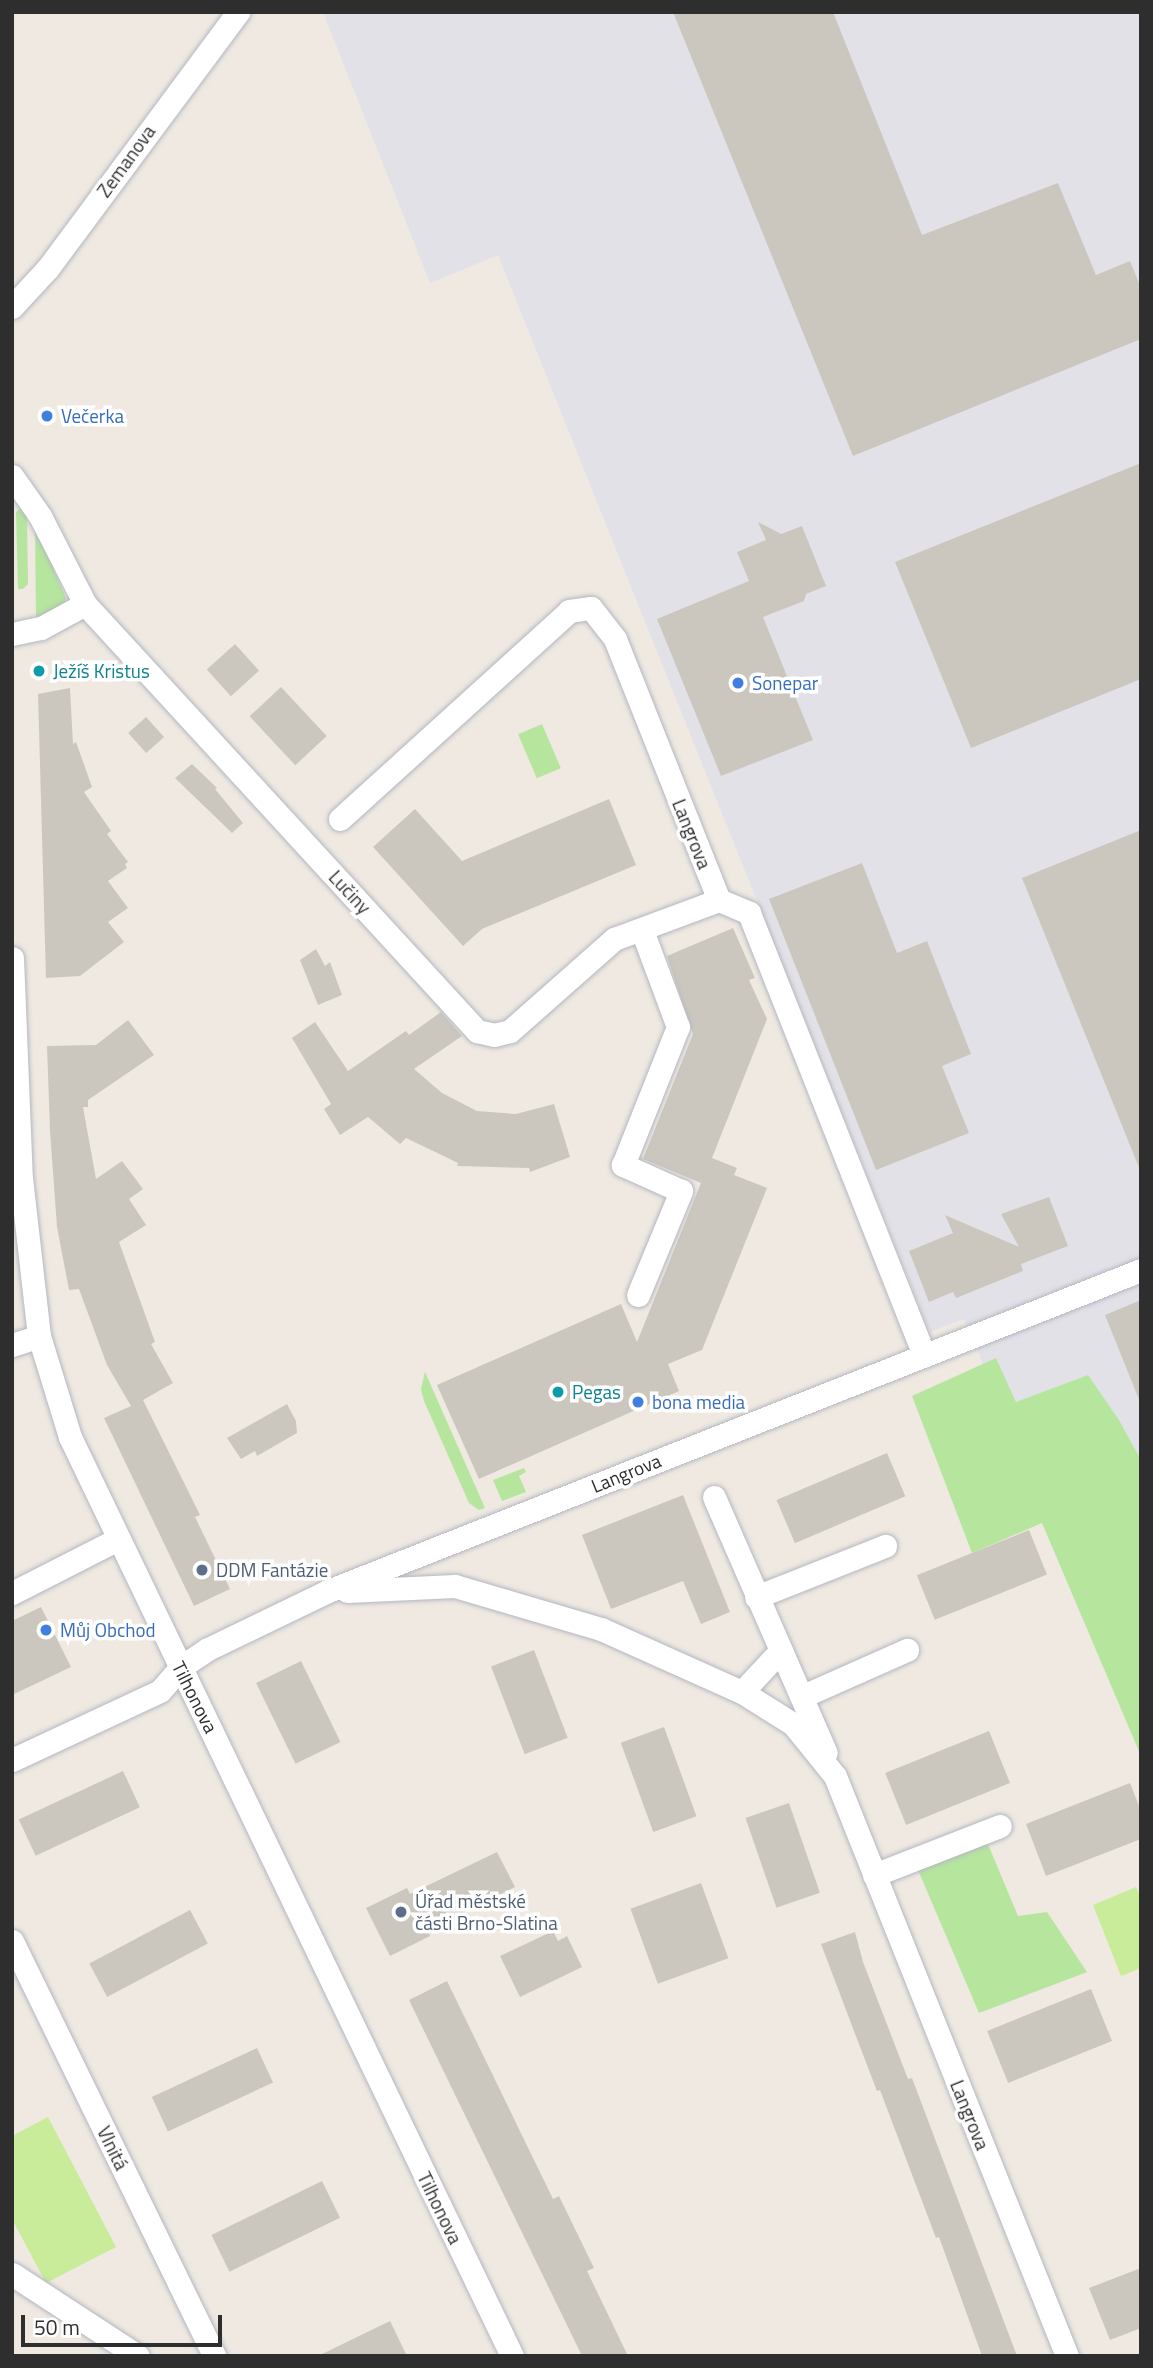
<!DOCTYPE html>
<html>
<head>
<meta charset="utf-8">
<style>
  body { margin:0 }
  #map { position:relative; width:1153px; height:2368px; overflow:hidden; background:#efe9e1; font-family:"Titillium Web",sans-serif }
  div>[style] { position:absolute }
  [style*='--x'] { left:calc(var(--x)*1px); top:calc(var(--y)*1px); width:calc(var(--w)*1px); rotate:calc(var(--a)*1deg) }
  .industrial>* { inset:0; background:#e3e1e8 }
  .green>* { inset:0; background:#b6e59e; transform-origin:0 0 }
  .pitch>* { inset:0; background:#c9ec9a }
  .building>* { inset:0; background:#cbc7bf; transform-origin:0 0 }
  .roads { filter:drop-shadow(0 0 2px #b4b7c1) drop-shadow(0 0 2px #b4b7c1) }
  .street>* { height:23px; margin:-11.5px; padding:0 11.5px; transform-origin:11.5px; border-radius:11.5px; background:#fff }
  .dots>* { width:19px; height:19px; translate:-50% -50%; box-sizing:border-box; border:4px solid #fff; border-radius:50% }
  span { translate:-50% -50%; white-space:nowrap; text-align:center; line-height:1.15; -webkit-text-stroke:7px #fff; paint-order:stroke }
  .street-label { font-size:19px; color:#2e2e2e }
  .shop-label { font-size:19px; color:#366cbe }
  .left { translate:0 -50%; text-align:left }
  .culture-label { font-size:19px; color:#0d838f }
  .service-label { font-size:19px; color:#4e5e75 }
  .frame { position:absolute; inset:0; border:14px solid #2e2e2e; pointer-events:none }
  .scale { position:absolute; left:21px; top:2315px; width:201px; height:32px; box-sizing:border-box; border:4px solid #2e2e2e; border-top:0; padding-left:9px; font-size:21px; line-height:24px; white-space:nowrap; color:#2e2e2e; -webkit-text-stroke:5px #fff; paint-order:stroke }
</style>
</head>
<body>
<div id="map">
  <div class="industrial">
    <div style="clip-path:polygon(323px 12px,1141px 12px,1141px 1460px,1119px 1420px,1088px 1375px,1016px 1402px,996px 1358px,983px 1364px,964px 1319px,930px 1332px,498px 255px,430px 283px)"></div>
  </div>
  <div class="green">
    <div style="clip-path:polygon(22px 507px,27px 515px,28px 584px,23px 589px,18px 589px,16px 512px)"></div>
    <div style="clip-path:polygon(35px 526px,66px 598px,65px 602px,36px 620px)"></div>
    <div style="left:542px;top:724px;width:48px;height:26px;rotate:67deg"></div>
    <div style="clip-path:polygon(996px 1358px,1016px 1402px,1088px 1375px,1119px 1420px,1141px 1460px,1141px 1756px,1042px 1523px,972px 1553px,912px 1396px)"></div>
    <div style="clip-path:polygon(425px 1372px,485px 1508px,479px 1510px,469px 1503px,424px 1401px,421px 1389px)"></div>
    <div style="clip-path:polygon(524px 1468px,526px 1472px,519px 1476px,526px 1492px,502px 1501px,493px 1480px)"></div>
    <div style="clip-path:polygon(987px 1842px,1018px 1916px,1047px 1912px,1087px 1972px,979px 2013px,918px 1870px)"></div>
  </div>
  <div class="pitch">
    <div style="clip-path:polygon(1136px 1887px,1141px 1898px,1141px 1968px,1121px 1976px,1093px 1905px)"></div>
    <div style="clip-path:polygon(48px 2117px,116px 2247px,46px 2283px,12px 2219px,12px 2136px)"></div>
  </div>
  <div class="building">
    <div style="clip-path:polygon(673px 12px,833px 12px,922px 235px,1058px 183px,1096px 275px,1130px 261px,1141px 288px,1141px 339px,853px 456px)"></div>
    <div style="clip-path:polygon(1141px 463px,1141px 679px,971px 748px,895px 562px)"></div>
    <div style="clip-path:polygon(758px 522px,781px 534px,802px 526px,826px 586px,806px 594px,804px 601px,763px 617px,813px 740px,721px 776px,657px 619px,749px 581px,737px 552px,766px 540px)"></div>
    <div style="left:235px;top:644px;width:36px;height:38px;rotate:48deg"></div>
    <div style="left:281px;top:687px;width:67px;height:43px;rotate:47deg"></div>
    <div style="clip-path:polygon(70px 688px,73px 744px,76px 742px,92px 787px,84px 792px,111px 831px,107px 834px,128px 862px,125px 864px,127px 868px,108px 881px,128px 908px,108px 922px,124px 942px,80px 976px,46px 978px,38px 694px)"></div>
    <div style="left:146px;top:717px;width:27px;height:24px;rotate:48deg"></div>
    <div style="clip-path:polygon(192px 764px,217px 788px,215px 789px,243px 823px,232px 833px,175px 778px)"></div>
    <div style="clip-path:polygon(609px 799px,636px 865px,482px 929px,463px 946px,373px 847px,415px 809px,462px 861px)"></div>
    <div style="clip-path:polygon(1141px 830px,1141px 1169px,1140px 1170px,1022px 878px)"></div>
    <div style="clip-path:polygon(862px 863px,897px 953px,927px 941px,971px 1054px,942px 1066px,969px 1133px,876px 1170px,769px 899px)"></div>
    <div style="clip-path:polygon(733px 928px,755px 978px,749px 980px,767px 1019px,712px 1158px,737px 1168px,734px 1175px,767px 1188px,702px 1350px,668px 1364px,679px 1391px,479px 1479px,437px 1385px,621px 1304px,637px 1342px,701px 1183px,643px 1159px,693px 1034px,667px 956px)"></div>
    <div style="clip-path:polygon(316px 949px,325px 966px,330px 962px,342px 995px,318px 1005px,300px 960px)"></div>
    <div style="clip-path:polygon(441px 1012px,462px 1036px,414px 1069px,442px 1093px,477px 1111px,516px 1114px,554px 1104px,570px 1157px,530px 1172px,529px 1168px,457px 1166px,458px 1163px,406px 1138px,400px 1144px,368px 1117px,340px 1135px,324px 1109px,331px 1104px,292px 1038px,315px 1022px,348px 1071px,406px 1031px,409px 1035px)"></div>
    <div style="clip-path:polygon(128px 1020px,154px 1055px,88px 1100px,88px 1107px,83px 1107px,96px 1179px,122px 1161px,143px 1189px,129px 1199px,146px 1225px,119px 1242px,155px 1342px,151px 1344px,173px 1383px,143px 1400px,200px 1515px,195px 1517px,230px 1589px,194px 1606px,104px 1418px,131px 1406px,107px 1365px,79px 1289px,69px 1290px,57px 1227px,50px 1131px,47px 1046px,96px 1045px)"></div>
    <div style="clip-path:polygon(1049px 1197px,1068px 1246px,1021px 1264px,1023px 1271px,956px 1298px,953px 1292px,929px 1302px,909px 1251px,953px 1233px,945px 1215px,1019px 1247px,1001px 1214px)"></div>
    <div style="clip-path:polygon(1141px 1300px,1141px 1402px,1140px 1402px,1105px 1315px)"></div>
    <div style="clip-path:polygon(287px 1404px,296px 1421px,297px 1433px,257px 1456px,255px 1451px,241px 1459px,227px 1438px)"></div>
    <div style="left:887px;top:1453px;width:47px;height:120px;rotate:67deg"></div>
    <div style="clip-path:polygon(683px 1495px,730px 1612px,701px 1624px,683px 1581px,611px 1609px,582px 1535px)"></div>
    <div style="left:1029px;top:1530px;width:48px;height:121px;rotate:68deg"></div>
    <div style="clip-path:polygon(41px 1607px,71px 1667px,12px 1695px,12px 1621px)"></div>
    <div style="left:534px;top:1650px;width:94px;height:46px;rotate:69deg"></div>
    <div style="left:301px;top:1661px;width:90px;height:50px;rotate:64deg"></div>
    <div style="left:664px;top:1727px;width:95px;height:46px;rotate:70deg"></div>
    <div style="left:989px;top:1731px;width:56px;height:112px;rotate:68deg"></div>
    <div style="left:123px;top:1771px;width:40px;height:115px;rotate:65deg"></div>
    <div style="clip-path:polygon(1130px 1783px,1141px 1811px,1141px 1839px,1046px 1876px,1026px 1824px)"></div>
    <div style="left:789px;top:1803px;width:95px;height:46px;rotate:71deg"></div>
    <div style="clip-path:polygon(497px 1852px,515px 1887px,428px 1930px,430px 1936px,390px 1956px,366px 1908px,407px 1888px,410px 1894px)"></div>
    <div style="left:701px;top:1883px;width:80px;height:75px;rotate:70deg"></div>
    <div style="left:190px;top:1910px;width:38px;height:114px;rotate:62deg"></div>
    <div style="clip-path:polygon(553px 1931px,558px 1941px,567px 1936px,582px 1967px,520px 1997px,500px 1956px)"></div>
    <div style="clip-path:polygon(855px 1932px,863px 1962px,908px 2079px,912px 2078px,1017px 2356px,982px 2356px,939px 2237px,936px 2238px,880px 2090px,877px 2091px,854px 2031px,821px 1944px)"></div>
    <div style="clip-path:polygon(447px 1981px,553px 2199px,559px 2196px,594px 2268px,587px 2271px,628px 2356px,582px 2356px,409px 2000px)"></div>
    <div style="left:1091px;top:1989px;width:56px;height:112px;rotate:68deg"></div>
    <div style="left:257px;top:2048px;width:38px;height:116px;rotate:65deg"></div>
    <div style="left:322px;top:2181px;width:41px;height:123px;rotate:64deg"></div>
    <div style="clip-path:polygon(1141px 2268px,1141px 2328px,1110px 2340px,1089px 2288px)"></div>
    <div style="clip-path:polygon(390px 2321px,407px 2356px,318px 2356px)"></div>
  </div>
  <div class="roads">
    <div class="street">
      <div style="--x:12;--y:307;--w:53;--a:-47.3"></div>
      <div style="--x:48;--y:268;--w:319;--a:-53.4"></div>
      <div style="--x:12;--y:476;--w:49;--a:55"></div>
      <div style="--x:40;--y:516;--w:99;--a:62.9"></div>
      <div style="--x:85;--y:604;--w:580;--a:47.45"></div>
      <div style="--x:477;--y:1031;--w:17;--a:13"></div>
      <div style="--x:494;--y:1035;--w:16;--a:-14"></div>
      <div style="--x:510;--y:1031;--w:139;--a:-41.5"></div>
      <div style="--x:614;--y:939;--w:112;--a:-20.4"></div>
      <div style="--x:12;--y:634;--w:30;--a:-12"></div>
      <div style="--x:41;--y:628;--w:50;--a:-28.6"></div>
      <div style="--x:340;--y:819;--w:309;--a:-42.2"></div>
      <div style="--x:569;--y:611;--w:22;--a:-8"></div>
      <div style="--x:591;--y:608;--w:39;--a:52"></div>
      <div style="--x:615;--y:639;--w:281;--a:68.3"></div>
      <div style="--x:719;--y:900;--w:33;--a:23"></div>
      <div style="--x:749;--y:913;--w:476;--a:68.4"></div>
      <div style="--x:12;--y:958;--w:220;--a:87.7"></div>
      <div style="--x:21;--y:1178;--w:159;--a:83.5"></div>
      <div style="--x:39;--y:1336;--w:106;--a:72.9"></div>
      <div style="--x:70;--y:1437;--w:1020;--a:64.31"></div>
      <div style="--x:638;--y:1295;--w:113;--a:-67.5"></div>
      <div style="--x:681;--y:1191;--w:64;--a:-155.9"></div>
      <div style="--x:623;--y:1165;--w:149;--a:-68.3"></div>
      <div style="--x:678;--y:1027;--w:103;--a:-110.4"></div>
      <div style="--x:12;--y:1345;--w:28;--a:-18"></div>
      <div style="--x:714;--y:1497;--w:279;--a:66.4"></div>
      <div style="--x:347;--y:1591;--w:108;--a:-2.7"></div>
      <div style="--x:455;--y:1586;--w:152;--a:16.4"></div>
      <div style="--x:601;--y:1629;--w:154;--a:24.1"></div>
      <div style="--x:742;--y:1692;--w:60;--a:32.1"></div>
      <div style="--x:793;--y:1724;--w:67;--a:51.1"></div>
      <div style="--x:835;--y:1776;--w:625;--a:68.2"></div>
      <div style="--x:12;--y:1593;--w:119;--a:-27"></div>
      <div style="--x:756;--y:1597;--w:139;--a:-21.6"></div>
      <div style="--x:742;--y:1692;--w:57;--a:-47.1"></div>
      <div style="--x:803;--y:1696;--w:114;--a:-23.9"></div>
      <div style="--x:12;--y:1760;--w:163;--a:-25"></div>
      <div style="--x:160;--y:1691;--w:32;--a:-49"></div>
      <div style="--x:181;--y:1667;--w:32;--a:-34"></div>
      <div style="--x:208;--y:1649;--w:133;--a:-25.8"></div>
      <div style="--x:328;--y:1591;--w:874;--a:-21.55"></div>
      <div style="--x:874;--y:1875;--w:135;--a:-21.3"></div>
      <div style="--x:12;--y:1941;--w:462;--a:64"></div>
      <div style="--x:12;--y:2274;--w:150;--a:33.1"></div>
    </div>
  </div>
  <div class="dots">
    <div style="left:47px;top:416px;background:#3f7fe0"></div>
    <div style="left:39px;top:671px;background:#0f9aa8"></div>
    <div style="left:738px;top:683px;background:#3f7fe0"></div>
    <div style="left:558px;top:1392px;background:#0f9aa8"></div>
    <div style="left:638px;top:1402px;background:#3f7fe0"></div>
    <div style="left:202px;top:1570px;background:#5c6f8a"></div>
    <div style="left:46px;top:1630px;background:#3f7fe0"></div>
    <div style="left:401px;top:1912px;background:#5c6f8a"></div>
  </div>
  <div class="street-label">
    <span style="left:126px;top:161px;rotate:-54deg">Zemanova</span>
    <span style="left:692px;top:834px;rotate:68deg">Langrova</span>
    <span style="left:350px;top:892px;rotate:47deg">Lučiny</span>
    <span style="left:626px;top:1473px;rotate:-22deg">Langrova</span>
    <span style="left:195px;top:1697px;rotate:63deg">Tilhonova</span>
    <span style="left:970px;top:2115px;rotate:68deg">Langrova</span>
    <span style="left:113px;top:2148px;rotate:64deg">Vlnitá</span>
    <span style="left:440px;top:2208px;rotate:64deg">Tilhonova</span>
  </div>
  <div class="shop-label">
    <span class="left" style="left:61px;top:416px">Večerka</span>
    <span class="left" style="left:752px;top:683px">Sonepar</span>
    <span class="left" style="left:652px;top:1402px">bona media</span>
    <span class="left" style="left:60px;top:1630px">Můj Obchod</span>
  </div>
  <div class="culture-label">
    <span class="left" style="left:53px;top:671px">Ježíš Kristus</span>
    <span class="left" style="left:572px;top:1392px">Pegas</span>
  </div>
  <div class="service-label">
    <span class="left" style="left:216px;top:1570px">DDM Fantázie</span>
    <span class="left" style="left:415px;top:1912px">Úřad městské<br>části Brno-Slatina</span>
  </div>
  <div class="frame"></div>
  <div class="scale">50 m</div>
</div>
</body>
</html>
